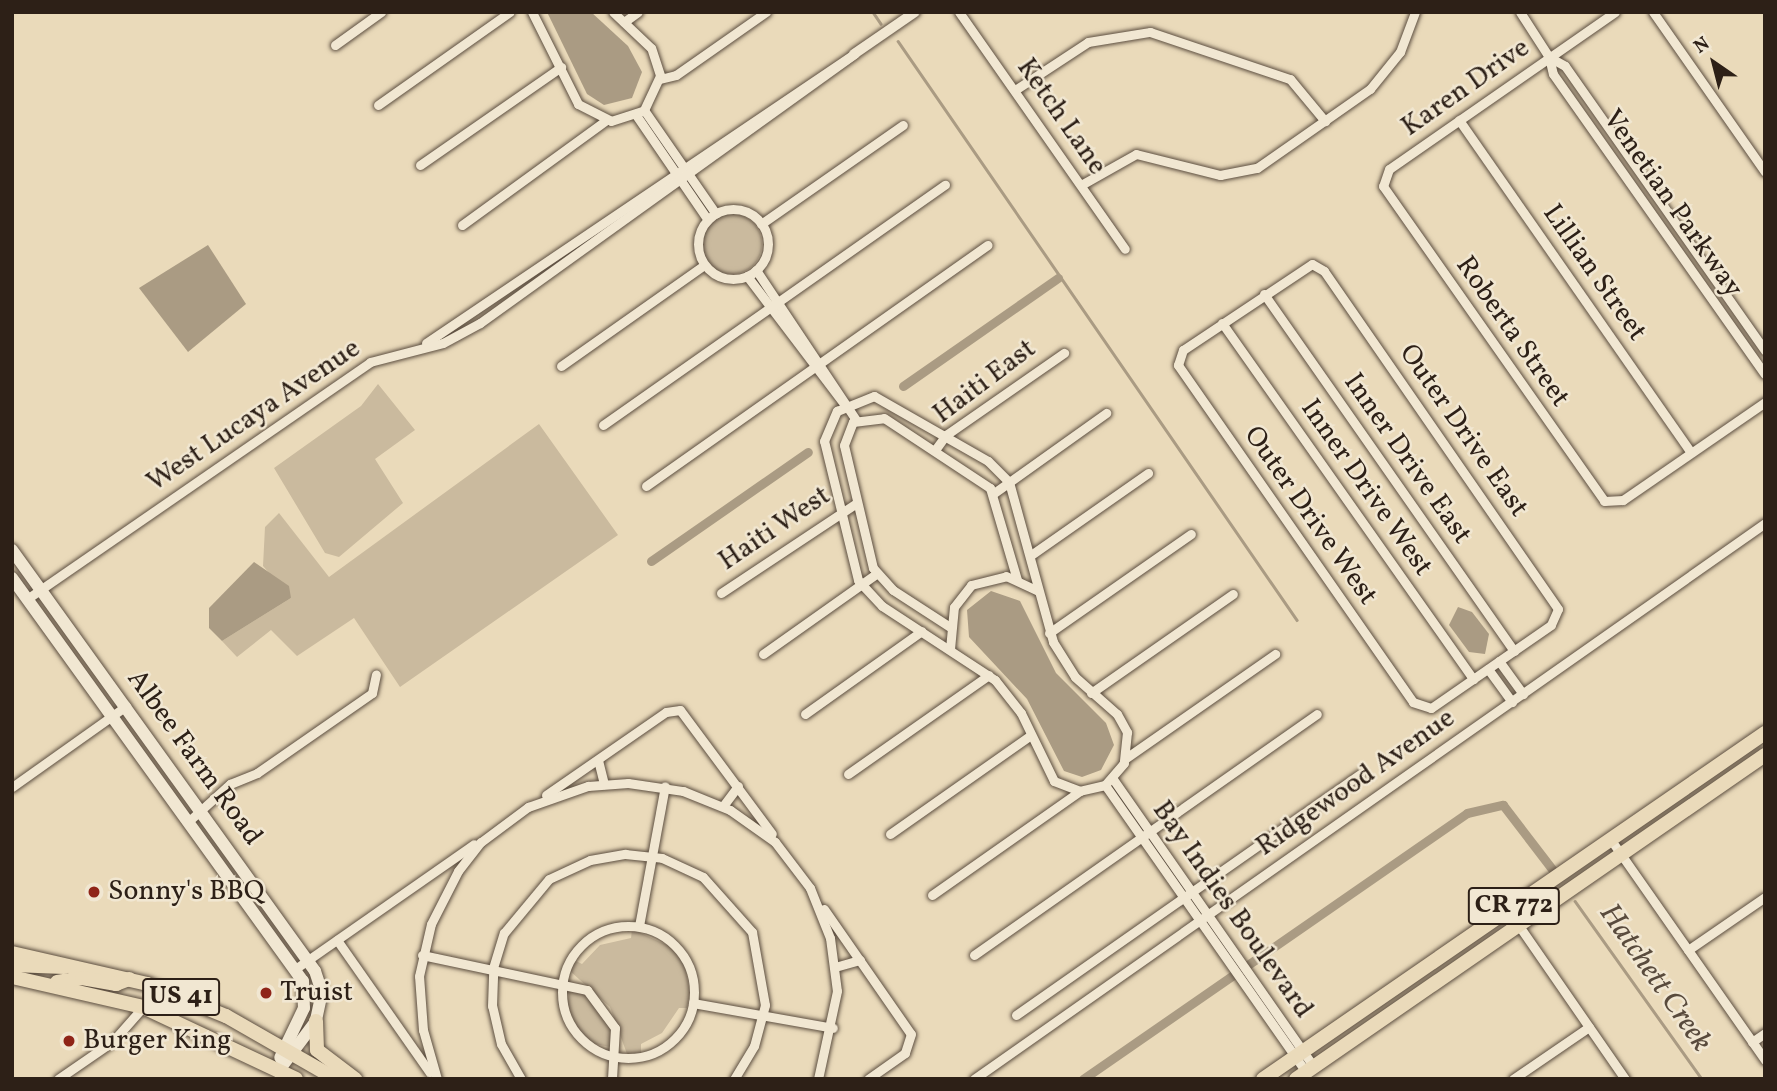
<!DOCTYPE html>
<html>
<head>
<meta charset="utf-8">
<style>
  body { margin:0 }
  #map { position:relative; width:1777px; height:1091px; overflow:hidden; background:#eadaba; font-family:Vollkorn,serif }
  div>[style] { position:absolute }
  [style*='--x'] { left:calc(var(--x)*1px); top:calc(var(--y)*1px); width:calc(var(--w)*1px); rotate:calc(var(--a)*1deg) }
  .green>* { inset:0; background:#caba9e }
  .round { border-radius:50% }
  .water>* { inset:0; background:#aa9b83 }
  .stream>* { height:2.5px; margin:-1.25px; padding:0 1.25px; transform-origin:1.25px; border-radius:1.25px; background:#aa9b83 }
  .canal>* { height:9px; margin:-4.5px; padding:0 4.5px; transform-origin:4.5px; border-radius:4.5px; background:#aa9b83 }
  .roads { filter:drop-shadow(0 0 2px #5c4e40) drop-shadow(0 0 2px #5c4e40) }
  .minor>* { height:9px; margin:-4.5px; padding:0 4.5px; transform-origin:4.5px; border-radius:4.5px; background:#f1e7d2 }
  .minor>.ring { margin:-4.5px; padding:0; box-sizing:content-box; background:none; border:9px solid #f1e7d2; border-radius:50% }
  .tertiary>* { height:10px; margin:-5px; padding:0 5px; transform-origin:5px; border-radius:5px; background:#f1e7d2 }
  .secondary>* { height:12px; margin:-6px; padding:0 6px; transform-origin:6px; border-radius:6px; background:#f1e7d2 }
  .primary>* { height:14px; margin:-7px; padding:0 7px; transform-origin:7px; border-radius:7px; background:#eadaba }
  .dots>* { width:19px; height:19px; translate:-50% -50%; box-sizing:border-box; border:4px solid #f1e7d2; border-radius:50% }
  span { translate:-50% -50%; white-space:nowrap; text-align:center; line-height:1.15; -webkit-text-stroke:5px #f1e7d2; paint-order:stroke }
  .shield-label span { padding:2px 5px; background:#f1e7d2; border:2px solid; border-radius:5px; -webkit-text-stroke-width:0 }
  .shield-label { font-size:26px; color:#2d2017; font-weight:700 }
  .street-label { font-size:28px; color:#2d2017 }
  .poi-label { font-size:28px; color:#2d2017 }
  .left { translate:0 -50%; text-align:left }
  .water-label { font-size:30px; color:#594b3d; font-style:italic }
  .frame { position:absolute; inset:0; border:14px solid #2d2017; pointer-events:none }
  .north { position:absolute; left:1679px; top:28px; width:70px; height:70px; -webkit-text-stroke:5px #f1e7d2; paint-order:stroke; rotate:325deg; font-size:19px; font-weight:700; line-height:28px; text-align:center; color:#2d2017 }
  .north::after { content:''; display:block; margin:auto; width:24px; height:32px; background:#2d2017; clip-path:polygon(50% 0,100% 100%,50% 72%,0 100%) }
</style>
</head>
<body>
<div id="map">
  <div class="green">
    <div class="round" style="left:702px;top:214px;width:60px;height:60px"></div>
    <div style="clip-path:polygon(378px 384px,415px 430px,375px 459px,403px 503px,339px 557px,325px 553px,274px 468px,361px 406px)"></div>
    <div style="clip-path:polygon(539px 424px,618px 535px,400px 687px,354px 618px,297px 656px,271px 630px,237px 657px,222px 641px,291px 598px,263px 566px,265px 527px,279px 513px,329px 577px)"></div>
    <div style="clip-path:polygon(632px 929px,671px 947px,685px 966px,690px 993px,687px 1008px,679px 1008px,662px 1033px,641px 1044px,641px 1053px,627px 1054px,610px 1007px,570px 971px,574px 960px,582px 964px,600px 945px,631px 938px)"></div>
    <div style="clip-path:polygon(570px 989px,584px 992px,612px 1031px,610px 1047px,591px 1043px,577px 1027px,567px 1006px)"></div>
  </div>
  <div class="water">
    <div style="clip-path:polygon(547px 12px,591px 12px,628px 46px,642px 72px,632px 98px,604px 105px,587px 94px)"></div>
    <div style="clip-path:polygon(208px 245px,246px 304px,188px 352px,139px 288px)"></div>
    <div style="clip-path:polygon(254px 562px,289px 586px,291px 598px,222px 641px,209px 628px,209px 608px)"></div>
    <div style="clip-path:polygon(991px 591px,1020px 601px,1056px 673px,1106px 723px,1114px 745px,1101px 770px,1082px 777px,1064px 771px,1027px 699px,969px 637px,967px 610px)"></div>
    <div style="clip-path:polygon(1458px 607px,1472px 612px,1489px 634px,1485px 654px,1469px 652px,1449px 625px)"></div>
  </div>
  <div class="stream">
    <div style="--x:873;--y:12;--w:14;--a:56"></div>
    <div style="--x:898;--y:41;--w:703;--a:55.43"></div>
    <div style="--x:1575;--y:901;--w:219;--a:54.5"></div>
  </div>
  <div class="canal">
    <div style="--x:903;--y:386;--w:189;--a:-34.9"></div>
    <div style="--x:651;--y:561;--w:191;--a:-34.8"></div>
    <div style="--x:1083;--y:1079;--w:467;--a:-34.7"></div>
    <div style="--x:1467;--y:813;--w:37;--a:-13"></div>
    <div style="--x:1503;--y:805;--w:81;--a:52.6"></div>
  </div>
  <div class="roads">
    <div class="minor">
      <div style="--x:532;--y:12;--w:103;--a:63.4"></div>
      <div style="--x:578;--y:104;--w:37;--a:27"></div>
      <div style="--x:611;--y:121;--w:35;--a:-18"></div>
      <div style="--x:644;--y:110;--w:38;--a:-65"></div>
      <div style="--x:660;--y:75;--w:28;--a:-108"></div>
      <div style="--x:651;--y:48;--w:52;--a:-136.5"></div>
      <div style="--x:959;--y:12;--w:289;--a:55"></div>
      <div style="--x:1520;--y:12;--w:54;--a:57.2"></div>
      <div style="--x:1549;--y:57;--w:17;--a:77"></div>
      <div style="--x:1553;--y:74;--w:367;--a:54.8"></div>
      <div style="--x:1615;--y:12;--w:275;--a:145.2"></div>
      <div style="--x:1389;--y:169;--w:18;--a:109"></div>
      <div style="--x:1383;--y:186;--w:385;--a:54.9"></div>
      <div style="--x:1604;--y:501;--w:19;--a:-3"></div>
      <div style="--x:1623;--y:500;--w:173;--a:-34.6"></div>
      <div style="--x:1653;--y:12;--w:195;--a:55"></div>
      <div style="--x:624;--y:22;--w:17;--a:-36"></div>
      <div style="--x:335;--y:45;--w:57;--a:-35.7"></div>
      <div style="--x:1549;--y:57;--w:18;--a:29"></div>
      <div style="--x:1565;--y:66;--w:348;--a:54.9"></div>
      <div style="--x:660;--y:79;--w:16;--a:-14"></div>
      <div style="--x:676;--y:75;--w:110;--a:-35"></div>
      <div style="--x:1015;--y:90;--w:87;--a:-33.3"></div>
      <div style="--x:1088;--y:42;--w:63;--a:-9.2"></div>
      <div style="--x:1150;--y:32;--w:148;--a:18.6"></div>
      <div style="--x:1290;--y:79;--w:55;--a:50.2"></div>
      <div style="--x:378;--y:105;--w:161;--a:-35.2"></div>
      <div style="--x:644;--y:110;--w:126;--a:55.3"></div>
      <div style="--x:636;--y:115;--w:127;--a:55.6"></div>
      <div style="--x:1459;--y:120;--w:405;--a:55.1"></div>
      <div style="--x:420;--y:165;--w:172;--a:-34.8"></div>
      <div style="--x:1081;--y:185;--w:63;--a:-29.4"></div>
      <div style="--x:1136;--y:154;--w:87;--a:14"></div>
      <div style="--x:1220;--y:175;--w:38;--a:-11"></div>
      <div style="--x:1257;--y:168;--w:138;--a:-35"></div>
      <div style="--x:1370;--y:89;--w:48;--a:-51"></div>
      <div style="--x:1400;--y:52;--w:43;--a:-69.4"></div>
      <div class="ring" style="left:698px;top:209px;width:61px;height:61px"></div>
      <div style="--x:761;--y:224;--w:173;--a:-34.9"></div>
      <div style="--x:462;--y:225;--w:177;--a:-36"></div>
      <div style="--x:1312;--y:264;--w:14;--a:30"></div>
      <div style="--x:1324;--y:271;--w:411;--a:55.3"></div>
      <div style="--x:1558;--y:609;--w:17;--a:114"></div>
      <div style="--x:1551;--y:625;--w:146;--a:145.3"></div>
      <div style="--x:1431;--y:708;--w:19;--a:-162"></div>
      <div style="--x:1413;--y:702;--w:411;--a:-124.9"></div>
      <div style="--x:1178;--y:365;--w:16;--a:-72"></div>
      <div style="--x:1183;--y:350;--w:155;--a:-33.7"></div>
      <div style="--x:756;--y:270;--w:180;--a:56.3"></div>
      <div style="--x:747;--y:276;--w:162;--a:52.8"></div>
      <div style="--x:1264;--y:294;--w:436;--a:55"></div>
      <div style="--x:1222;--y:323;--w:436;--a:54.8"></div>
      <div style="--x:426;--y:343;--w:516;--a:-34.03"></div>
      <div style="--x:561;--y:366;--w:175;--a:-35.2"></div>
      <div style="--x:874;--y:396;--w:131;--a:29.7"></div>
      <div style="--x:988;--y:461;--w:30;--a:45"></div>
      <div style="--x:1009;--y:482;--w:166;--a:74.6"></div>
      <div style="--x:1053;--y:642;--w:41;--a:57.8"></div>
      <div style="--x:1075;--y:677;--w:56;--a:41.4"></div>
      <div style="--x:1117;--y:714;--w:21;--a:61"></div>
      <div style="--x:1127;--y:732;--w:31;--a:96"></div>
      <div style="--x:1124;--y:763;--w:29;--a:131"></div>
      <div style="--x:1105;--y:785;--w:26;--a:167"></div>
      <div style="--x:1080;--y:791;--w:28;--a:-159"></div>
      <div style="--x:1054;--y:781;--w:76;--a:-115.9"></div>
      <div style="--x:1021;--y:713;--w:42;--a:-128.2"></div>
      <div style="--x:995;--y:680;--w:135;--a:-146.8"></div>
      <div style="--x:882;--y:606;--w:35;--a:-133"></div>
      <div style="--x:858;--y:580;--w:143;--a:-103.7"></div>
      <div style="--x:824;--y:441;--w:33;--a:-67"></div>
      <div style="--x:837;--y:411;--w:40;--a:-22"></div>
      <div style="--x:603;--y:425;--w:418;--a:-35.1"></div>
      <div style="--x:935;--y:450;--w:19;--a:-54"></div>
      <div style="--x:946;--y:435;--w:144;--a:-34.8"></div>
      <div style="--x:646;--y:486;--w:418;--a:-35.2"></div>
      <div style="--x:994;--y:493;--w:138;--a:-35.5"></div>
      <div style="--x:1031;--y:555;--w:143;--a:-35"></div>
      <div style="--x:721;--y:593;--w:161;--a:-33.6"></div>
      <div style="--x:27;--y:599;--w:417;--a:-34.6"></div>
      <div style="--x:370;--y:362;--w:75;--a:-14.6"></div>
      <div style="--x:443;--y:343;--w:42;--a:-28.4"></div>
      <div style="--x:480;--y:323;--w:461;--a:-35.7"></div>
      <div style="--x:950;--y:627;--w:68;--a:-147"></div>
      <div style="--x:893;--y:590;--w:30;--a:-132"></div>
      <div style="--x:873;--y:568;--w:126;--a:-103.3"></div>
      <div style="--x:844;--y:445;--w:25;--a:-69"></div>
      <div style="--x:853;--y:422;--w:31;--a:-7"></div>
      <div style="--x:884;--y:418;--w:127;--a:33.4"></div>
      <div style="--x:990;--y:488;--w:96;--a:73.6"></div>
      <div style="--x:1049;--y:633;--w:173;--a:-34.9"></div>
      <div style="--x:950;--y:649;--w:42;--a:-84.6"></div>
      <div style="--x:954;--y:607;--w:28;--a:-52"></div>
      <div style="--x:971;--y:585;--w:36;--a:-14"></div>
      <div style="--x:1006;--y:576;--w:35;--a:25"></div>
      <div style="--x:763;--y:654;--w:138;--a:-35.3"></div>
      <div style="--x:1499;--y:661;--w:41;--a:54"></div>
      <div style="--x:1488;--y:669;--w:41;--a:54"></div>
      <div style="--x:1091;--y:693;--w:173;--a:-34.9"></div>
      <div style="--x:805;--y:714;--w:143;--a:-35.4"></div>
      <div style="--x:1126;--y:758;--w:182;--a:-34.9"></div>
      <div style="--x:598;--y:760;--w:25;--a:76"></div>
      <div style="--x:848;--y:774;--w:172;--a:-35.1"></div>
      <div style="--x:1113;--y:779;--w:351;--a:55.1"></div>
      <div style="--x:1105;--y:785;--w:350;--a:55"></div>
      <div style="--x:12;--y:787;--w:140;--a:-35.4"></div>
      <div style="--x:546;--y:795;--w:146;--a:-34.7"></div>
      <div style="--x:666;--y:712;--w:14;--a:-8"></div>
      <div style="--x:680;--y:710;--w:154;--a:53.4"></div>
      <div style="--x:723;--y:806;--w:25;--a:-53"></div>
      <div style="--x:190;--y:820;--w:54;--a:-42"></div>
      <div style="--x:230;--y:784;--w:29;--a:-22"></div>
      <div style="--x:257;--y:773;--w:140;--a:-34.8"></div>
      <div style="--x:372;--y:693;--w:19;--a:-78"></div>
      <div style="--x:890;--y:834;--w:172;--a:-35.1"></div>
      <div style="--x:1611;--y:840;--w:269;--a:55"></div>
      <div style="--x:932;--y:895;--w:181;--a:-35.1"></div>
      <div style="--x:824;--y:909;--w:152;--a:55.2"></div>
      <div style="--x:911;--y:1034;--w:20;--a:108"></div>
      <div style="--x:905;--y:1053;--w:45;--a:144.9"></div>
      <div style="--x:1508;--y:910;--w:206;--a:55.3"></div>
      <div style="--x:639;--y:926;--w:142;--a:-79.5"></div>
      <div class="ring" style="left:562px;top:926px;width:123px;height:123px"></div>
      <div style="--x:337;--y:940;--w:162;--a:55"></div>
      <div style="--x:1688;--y:950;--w:93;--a:-34.5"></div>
      <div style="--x:422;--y:955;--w:169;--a:12"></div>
      <div style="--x:587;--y:990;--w:47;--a:53.6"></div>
      <div style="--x:615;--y:1028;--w:51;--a:93.4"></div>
      <div style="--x:974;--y:955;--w:419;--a:-35.1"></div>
      <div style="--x:835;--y:967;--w:26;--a:-16"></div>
      <div style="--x:295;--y:969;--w:218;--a:-34.9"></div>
      <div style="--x:693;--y:1003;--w:142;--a:10.1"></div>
      <div style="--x:1016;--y:1015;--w:420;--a:-35"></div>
      <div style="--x:1752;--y:1042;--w:16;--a:-35"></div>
      <div style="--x:58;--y:1079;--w:67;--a:-34.6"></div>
      <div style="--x:113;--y:1041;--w:45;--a:-48.6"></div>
      <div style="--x:437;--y:1079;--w:51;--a:-105.9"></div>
      <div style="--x:423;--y:1030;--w:54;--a:-94.2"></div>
      <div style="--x:419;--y:976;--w:53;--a:-77"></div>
      <div style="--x:431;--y:924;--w:59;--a:-63"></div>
      <div style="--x:458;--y:871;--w:37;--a:-52"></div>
      <div style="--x:481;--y:842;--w:59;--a:-36.7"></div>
      <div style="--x:528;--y:807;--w:64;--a:-19.3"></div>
      <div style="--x:588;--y:786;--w:40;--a:-4.3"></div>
      <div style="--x:628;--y:783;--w:56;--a:8.3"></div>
      <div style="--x:683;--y:791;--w:51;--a:22"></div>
      <div style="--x:730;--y:810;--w:55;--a:35.4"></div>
      <div style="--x:775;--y:842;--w:58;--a:52.7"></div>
      <div style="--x:810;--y:888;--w:54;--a:68.2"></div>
      <div style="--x:830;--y:938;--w:53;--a:82.5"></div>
      <div style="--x:837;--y:991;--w:90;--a:102.2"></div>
      <div style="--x:521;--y:1079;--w:40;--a:-119.7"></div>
      <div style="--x:501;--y:1044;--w:39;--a:-103"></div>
      <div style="--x:492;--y:1006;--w:38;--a:-88"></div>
      <div style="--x:493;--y:968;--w:37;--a:-73"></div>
      <div style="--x:504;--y:933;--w:70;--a:-50.2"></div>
      <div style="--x:549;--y:879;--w:45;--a:-24.9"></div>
      <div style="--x:590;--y:860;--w:36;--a:-10"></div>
      <div style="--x:625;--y:854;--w:37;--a:6"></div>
      <div style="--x:662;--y:858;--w:45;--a:24.9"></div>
      <div style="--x:703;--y:877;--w:74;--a:48.3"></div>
      <div style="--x:752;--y:932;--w:74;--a:79.9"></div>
      <div style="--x:765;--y:1005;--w:42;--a:105"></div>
      <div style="--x:754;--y:1046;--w:39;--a:121"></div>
      <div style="--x:974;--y:1079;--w:967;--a:-35.1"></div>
      <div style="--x:1513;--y:1079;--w:92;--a:-34.4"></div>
    </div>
    <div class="tertiary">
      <div style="--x:854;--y:54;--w:74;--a:-34.5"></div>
    </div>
    <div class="secondary">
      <div style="--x:12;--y:550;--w:519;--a:54.26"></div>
      <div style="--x:315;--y:971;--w:22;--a:72"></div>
      <div style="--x:322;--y:992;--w:30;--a:102"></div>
      <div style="--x:316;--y:1021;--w:60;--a:126.9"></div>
      <div style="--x:12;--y:578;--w:497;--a:54.2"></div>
      <div style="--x:303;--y:981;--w:27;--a:88"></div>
      <div style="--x:304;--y:1008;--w:55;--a:115.6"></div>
    </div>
    <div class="primary">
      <div style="--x:12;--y:953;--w:139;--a:12.9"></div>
      <div style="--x:147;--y:984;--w:85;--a:22.1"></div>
      <div style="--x:226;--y:1016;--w:127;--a:29.8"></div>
      <div style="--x:12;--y:965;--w:52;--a:2.2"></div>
      <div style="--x:12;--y:977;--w:134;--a:12.9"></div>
      <div style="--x:143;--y:1007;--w:169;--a:25.2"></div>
      <div style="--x:57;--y:982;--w:25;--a:-9"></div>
      <div style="--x:82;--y:978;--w:35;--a:10"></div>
      <div style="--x:116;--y:984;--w:14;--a:-21"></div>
      <div style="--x:316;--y:1021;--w:29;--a:88"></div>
      <div style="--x:317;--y:1050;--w:48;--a:37.3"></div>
      <div style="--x:1263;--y:1079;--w:610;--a:-34.58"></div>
      <div style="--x:1296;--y:1079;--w:570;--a:-34.64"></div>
    </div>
  </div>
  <div class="dots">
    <div style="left:94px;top:892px;background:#8f2418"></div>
    <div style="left:266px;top:993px;background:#8f2418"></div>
    <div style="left:69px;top:1041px;background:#8f2418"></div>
  </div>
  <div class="shield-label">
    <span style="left:1514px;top:906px">CR 772</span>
    <span style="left:181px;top:997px">US 41</span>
  </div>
  <div class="street-label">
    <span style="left:1466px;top:88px;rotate:-35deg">Karen Drive</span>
    <span style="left:1061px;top:117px;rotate:55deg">Ketch Lane</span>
    <span style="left:1672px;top:204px;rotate:55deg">Venetian Parkway</span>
    <span style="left:1594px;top:273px;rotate:55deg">Lillian Street</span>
    <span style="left:1512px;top:332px;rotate:55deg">Roberta Street</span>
    <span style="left:985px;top:382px;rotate:-37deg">Haiti East</span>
    <span style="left:254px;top:416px;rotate:-34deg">West Lucaya Avenue</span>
    <span style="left:1463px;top:431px;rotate:55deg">Outer Drive East</span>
    <span style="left:1407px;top:459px;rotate:55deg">Inner Drive East</span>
    <span style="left:1366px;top:488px;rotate:55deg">Inner Drive West</span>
    <span style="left:1310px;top:516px;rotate:55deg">Outer Drive West</span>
    <span style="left:775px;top:529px;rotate:-34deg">Haiti West</span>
    <span style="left:194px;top:758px;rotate:54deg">Albee Farm Road</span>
    <span style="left:1356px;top:783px;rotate:-35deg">Ridgewood Avenue</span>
    <span style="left:1232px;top:910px;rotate:55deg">Bay Indies Boulevard</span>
  </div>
  <div class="poi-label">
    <span class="left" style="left:108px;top:892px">Sonny's BBQ</span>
    <span class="left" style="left:280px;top:993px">Truist</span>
    <span class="left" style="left:83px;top:1041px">Burger King</span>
  </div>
  <div class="water-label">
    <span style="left:1655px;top:978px;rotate:55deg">Hatchett Creek</span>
  </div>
  <div class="frame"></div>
  <div class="north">N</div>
</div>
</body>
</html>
